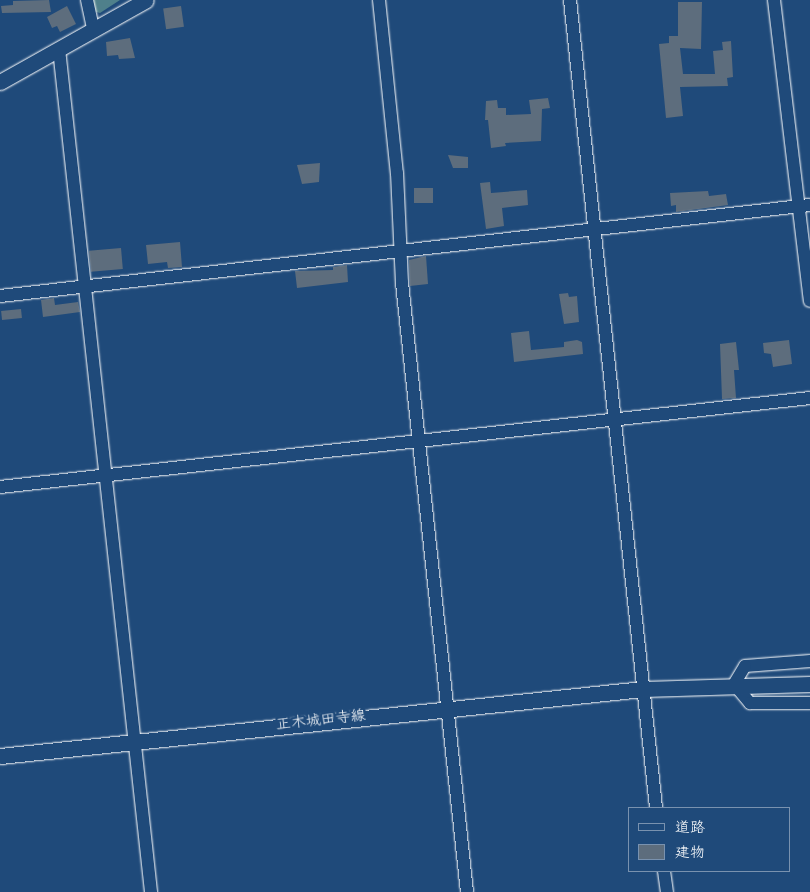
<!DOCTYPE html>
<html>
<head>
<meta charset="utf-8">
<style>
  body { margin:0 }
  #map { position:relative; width:810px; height:892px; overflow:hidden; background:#1f4a7a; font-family:"Gochi Hand","Klee One",sans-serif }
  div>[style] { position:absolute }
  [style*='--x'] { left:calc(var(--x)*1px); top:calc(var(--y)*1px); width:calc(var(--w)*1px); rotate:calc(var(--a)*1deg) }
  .green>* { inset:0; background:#4f808b }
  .building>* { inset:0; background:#5d6d7d; transform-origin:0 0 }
  .roads { filter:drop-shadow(0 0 1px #fff) drop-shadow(0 0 1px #fff) }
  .minor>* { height:12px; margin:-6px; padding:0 6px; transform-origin:6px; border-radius:6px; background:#1f4a7a }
  .tertiary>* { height:15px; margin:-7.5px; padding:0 7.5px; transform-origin:7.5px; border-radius:7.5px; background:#1f4a7a }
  span { translate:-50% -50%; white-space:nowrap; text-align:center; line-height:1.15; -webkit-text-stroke:5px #1f4a7a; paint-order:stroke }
  .street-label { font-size:15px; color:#fff }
  .legend { position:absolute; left:628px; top:807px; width:162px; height:65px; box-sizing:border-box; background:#1f4a7a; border:1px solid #7992af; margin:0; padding:6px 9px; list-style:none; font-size:15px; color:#fff }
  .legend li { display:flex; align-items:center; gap:10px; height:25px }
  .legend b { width:25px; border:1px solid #7992af }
</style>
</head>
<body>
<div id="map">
  <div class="green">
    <div style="clip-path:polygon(92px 0,120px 0,100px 13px,93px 11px)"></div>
  </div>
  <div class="building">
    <div style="clip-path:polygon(49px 0,51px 12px,2px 13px,1px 6px,13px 5px,13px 1px)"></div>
    <div style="clip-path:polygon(678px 2px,702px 2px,701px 49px,680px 48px,683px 74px,715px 74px,713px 51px,723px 50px,722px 42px,731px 41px,733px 77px,727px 78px,728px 86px,680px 87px,683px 116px,666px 118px,659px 44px,669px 43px,669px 36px,678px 36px)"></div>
    <div style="clip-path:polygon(67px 6px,76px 24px,60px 32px,57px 26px,52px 28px,47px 17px)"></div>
    <div style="left:181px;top:6px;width:21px;height:18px;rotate:82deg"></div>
    <div style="clip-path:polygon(130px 38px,135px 58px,119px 59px,118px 55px,107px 56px,106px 42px)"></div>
    <div style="clip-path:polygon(548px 98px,550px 108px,542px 109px,541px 141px,505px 143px,506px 146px,491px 148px,488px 120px,485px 120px,486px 101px,497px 100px,498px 108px,506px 108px,506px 115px,531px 114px,529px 100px)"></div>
    <div style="clip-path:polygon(448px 155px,468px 157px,468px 168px,453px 168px)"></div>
    <div style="clip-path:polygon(320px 163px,319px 182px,302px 184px,297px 165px)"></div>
    <div style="clip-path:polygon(490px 182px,491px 193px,527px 190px,528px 205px,502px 208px,504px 226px,486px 229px,480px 183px)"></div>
    <div style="left:414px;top:188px;width:19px;height:15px"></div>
    <div style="clip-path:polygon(708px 191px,709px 196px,726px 194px,728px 205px,676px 212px,676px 205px,671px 206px,670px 193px)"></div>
    <div style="clip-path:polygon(180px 242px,182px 267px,168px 268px,167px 262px,148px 264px,146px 245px)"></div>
    <div style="left:121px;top:248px;width:21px;height:32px;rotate:85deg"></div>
    <div style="clip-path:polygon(426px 256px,428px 284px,410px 286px,409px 260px)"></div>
    <div style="clip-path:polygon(347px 265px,348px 282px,297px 288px,295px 271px,333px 270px,333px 267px)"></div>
    <div style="clip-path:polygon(568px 293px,569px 297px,577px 296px,579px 322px,564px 324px,559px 294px)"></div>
    <div style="clip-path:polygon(54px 298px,55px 305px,78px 302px,80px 312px,43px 317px,41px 300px)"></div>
    <div style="left:21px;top:309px;width:9px;height:20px;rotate:84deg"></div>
    <div style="clip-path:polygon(529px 331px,531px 350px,564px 347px,564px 342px,577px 340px,582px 342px,583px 354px,514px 362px,511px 333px)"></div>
    <div style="clip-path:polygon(789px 340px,792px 364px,773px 367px,771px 354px,764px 353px,763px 343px)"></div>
    <div style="clip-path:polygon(736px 342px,739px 370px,734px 370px,736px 398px,722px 399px,720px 344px)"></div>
  </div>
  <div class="roads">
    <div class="minor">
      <div style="--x:87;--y:0;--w:30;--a:78"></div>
      <div style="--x:379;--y:0;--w:174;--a:84.1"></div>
      <div style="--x:397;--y:173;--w:110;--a:87.4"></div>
      <div style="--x:402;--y:283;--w:612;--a:83.91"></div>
      <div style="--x:570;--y:0;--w:813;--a:83.92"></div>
      <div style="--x:774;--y:0;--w:303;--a:83.2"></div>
      <div style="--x:59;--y:49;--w:848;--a:83.77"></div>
      <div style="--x:0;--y:296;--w:815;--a:-6.41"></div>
      <div style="--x:0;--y:487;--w:815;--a:-6.27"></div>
      <div style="--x:810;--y:661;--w:65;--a:175.6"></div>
      <div style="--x:745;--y:666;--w:21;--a:121"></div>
      <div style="--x:734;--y:684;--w:25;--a:50"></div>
      <div style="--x:750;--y:703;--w:60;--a:0"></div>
      <div style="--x:664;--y:871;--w:21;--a:82"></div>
    </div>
    <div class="tertiary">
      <div style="--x:0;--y:82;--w:167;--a:-29.3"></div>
      <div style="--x:0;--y:756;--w:646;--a:-5.95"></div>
      <div style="--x:643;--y:689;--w:167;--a:-1.7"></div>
    </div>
  </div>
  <div class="street-label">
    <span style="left:321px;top:722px;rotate:-6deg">正木城田寺線</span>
  </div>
  <ul class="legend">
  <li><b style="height:6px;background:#1f4a7a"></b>道路</li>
  <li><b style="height:14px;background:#5d6d7d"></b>建物</li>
  </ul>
</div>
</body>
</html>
